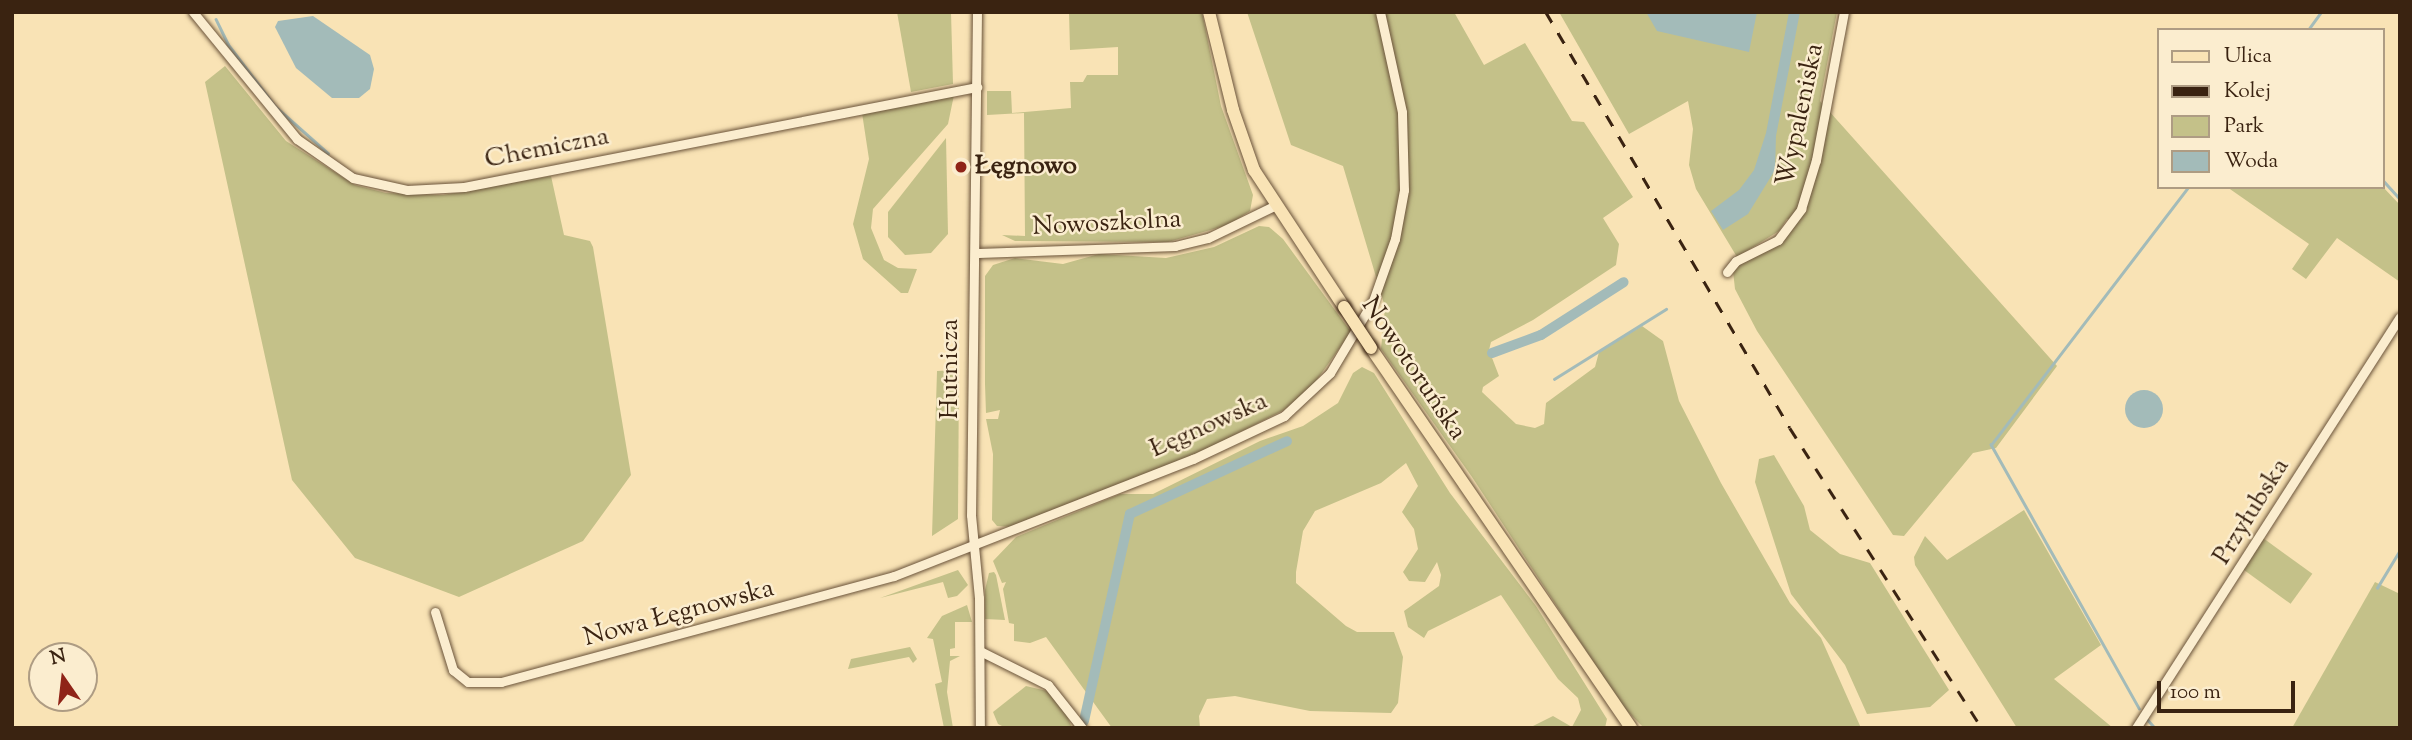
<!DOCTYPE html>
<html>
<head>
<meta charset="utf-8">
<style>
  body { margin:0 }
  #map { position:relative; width:2412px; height:740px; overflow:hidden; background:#f9e3b5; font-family:"Sorts Mill Goudy",serif }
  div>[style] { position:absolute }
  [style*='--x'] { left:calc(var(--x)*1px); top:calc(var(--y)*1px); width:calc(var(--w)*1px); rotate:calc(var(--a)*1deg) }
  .green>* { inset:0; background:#c4c189; transform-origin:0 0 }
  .water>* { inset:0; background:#a3bbb9 }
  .round { border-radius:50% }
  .stream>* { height:2.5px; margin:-1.25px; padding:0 1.25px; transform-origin:1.25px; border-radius:1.25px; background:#a3bbb9 }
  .canal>* { height:10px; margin:-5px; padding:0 5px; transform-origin:5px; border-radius:5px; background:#a3bbb9 }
  .roads { filter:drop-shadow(0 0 2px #6a533a) drop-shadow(0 0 2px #6a533a) }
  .minor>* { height:9px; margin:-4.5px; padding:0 4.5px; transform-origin:4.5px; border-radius:4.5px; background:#fbedcf }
  .major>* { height:12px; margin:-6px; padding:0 6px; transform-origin:6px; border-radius:6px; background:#f9e3b5 }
  .rail>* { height:2.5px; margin-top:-1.25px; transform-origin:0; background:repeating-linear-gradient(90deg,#3a2311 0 12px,transparent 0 24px) }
  .bridges { filter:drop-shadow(0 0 2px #3a2311) drop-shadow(0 0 2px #3a2311) }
  .major-bridge>* { height:12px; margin:-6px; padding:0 6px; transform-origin:6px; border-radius:6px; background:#f9e3b5 }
  .dots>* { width:19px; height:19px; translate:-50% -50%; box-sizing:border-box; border:4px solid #fbedcf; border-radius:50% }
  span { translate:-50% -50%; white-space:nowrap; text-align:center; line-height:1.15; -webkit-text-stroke:5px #fbedcf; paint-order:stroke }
  .street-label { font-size:26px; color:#3a2311 }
  .poi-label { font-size:26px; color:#3a2311; font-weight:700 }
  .left { translate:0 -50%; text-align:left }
  .frame { position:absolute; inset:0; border:14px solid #3a2311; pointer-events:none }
  .legend { position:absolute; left:2157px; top:28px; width:228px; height:161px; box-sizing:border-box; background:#fbedcf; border:2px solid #ae9c83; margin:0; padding:9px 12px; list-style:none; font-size:21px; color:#3a2311 }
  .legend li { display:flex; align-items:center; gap:14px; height:35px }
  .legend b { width:35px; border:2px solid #ae9c83 }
  .north { position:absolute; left:28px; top:642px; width:70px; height:70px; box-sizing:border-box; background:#fbedcf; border:2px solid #ae9c83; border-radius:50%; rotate:346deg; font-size:19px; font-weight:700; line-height:28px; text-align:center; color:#3a2311 }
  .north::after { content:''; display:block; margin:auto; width:24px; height:32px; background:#8f2418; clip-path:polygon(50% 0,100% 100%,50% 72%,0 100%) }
  .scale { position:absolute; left:2157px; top:681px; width:138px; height:32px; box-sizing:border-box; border:4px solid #3a2311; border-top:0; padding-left:9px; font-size:21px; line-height:24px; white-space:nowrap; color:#3a2311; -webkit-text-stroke:5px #fbedcf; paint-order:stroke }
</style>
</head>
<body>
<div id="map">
  <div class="green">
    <div style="clip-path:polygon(897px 12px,951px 12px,953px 84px,911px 92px)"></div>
    <div style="clip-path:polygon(1069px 12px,1202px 12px,1221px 106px,1253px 195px,1250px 211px,1228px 225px,1168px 242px,1015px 241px,1002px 235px,1025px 236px,1024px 113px,987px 115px,987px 91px,1011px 91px,1012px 113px,1071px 108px,1070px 82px,1083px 82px,1087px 75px,1118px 75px,1118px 47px,1070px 50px)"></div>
    <div style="clip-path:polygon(1247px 12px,1454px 12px,1484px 65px,1525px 43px,1572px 121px,1584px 122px,1633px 197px,1603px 218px,1619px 244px,1616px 265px,1533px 320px,1491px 342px,1489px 350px,1499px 376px,1483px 387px,1482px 392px,1516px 424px,1535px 428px,1544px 424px,1546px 403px,1595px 367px,1599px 352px,1642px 326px,1663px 341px,1679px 401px,1721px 483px,1790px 603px,1821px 638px,1861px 728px,1644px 728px,1623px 707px,1472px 477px,1381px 349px,1385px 307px,1343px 166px,1291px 145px)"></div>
    <div style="clip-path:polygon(1559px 12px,1837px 12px,1820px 101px,2057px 366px,1996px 448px,1973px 453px,1904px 536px,1893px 535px,1757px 331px,1735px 289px,1733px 271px,1738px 265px,1781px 242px,1797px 222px,1787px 219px,1779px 231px,1737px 257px,1696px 189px,1689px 165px,1693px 129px,1688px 101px,1629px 134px)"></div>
    <div style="clip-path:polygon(225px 66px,286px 141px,355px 185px,386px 193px,443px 195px,551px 176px,564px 235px,590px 241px,593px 247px,631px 475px,583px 541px,459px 597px,355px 558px,292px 480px,205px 82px)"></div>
    <div style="clip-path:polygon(954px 95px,948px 124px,873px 209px,871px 228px,884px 260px,898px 268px,917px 269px,908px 293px,901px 293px,863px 259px,853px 224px,869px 159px,862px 113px)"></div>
    <div style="clip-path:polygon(946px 138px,948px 234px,931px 253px,905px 255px,888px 237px,888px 212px)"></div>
    <div style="clip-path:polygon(2382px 186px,2400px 205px,2400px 282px,2337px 238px,2306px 279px,2292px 269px,2309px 244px,2227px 187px)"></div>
    <div style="clip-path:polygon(1259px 226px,1269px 227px,1283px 239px,1351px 332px,1311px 388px,1284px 410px,1199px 453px,1012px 527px,997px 526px,992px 520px,993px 454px,986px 419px,998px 419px,1000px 410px,986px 413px,985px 384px,985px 276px,993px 265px,1015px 258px,1063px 264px,1099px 254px,1166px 258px,1214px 247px)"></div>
    <div style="clip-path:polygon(1362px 367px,1374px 373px,1450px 493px,1536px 606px,1607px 719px,1605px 728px,1529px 728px,1553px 716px,1572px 727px,1581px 710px,1578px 698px,1558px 679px,1501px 595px,1428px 631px,1424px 638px,1408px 627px,1404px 611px,1439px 586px,1441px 575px,1437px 562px,1425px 582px,1409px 581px,1403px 572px,1418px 549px,1414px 529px,1402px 512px,1418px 486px,1406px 463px,1381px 483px,1315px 511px,1303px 531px,1296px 572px,1296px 583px,1346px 626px,1357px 632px,1394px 632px,1403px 657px,1398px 703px,1391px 713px,1310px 711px,1235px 696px,1207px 699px,1199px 716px,1200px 728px,1112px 728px,1046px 637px,1030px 643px,1014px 641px,1014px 624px,1009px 623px,1003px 589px,1006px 582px,1002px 583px,993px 561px,1016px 537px,1120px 494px,1153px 494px,1260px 441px,1303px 426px,1338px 403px,1353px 373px)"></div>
    <div style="clip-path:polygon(959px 370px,958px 519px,932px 536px,937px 371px)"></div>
    <div style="clip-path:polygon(1774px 455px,1804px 506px,1810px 530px,1840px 554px,1870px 563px,1949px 690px,1930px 707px,1867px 714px,1845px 665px,1791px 594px,1755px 482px,1759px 459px)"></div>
    <div style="clip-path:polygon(2024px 510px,2101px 645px,2054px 679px,2113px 728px,2017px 728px,1915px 565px,1914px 557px,1925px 536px,1947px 560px)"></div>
    <div style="left:2263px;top:538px;width:61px;height:37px;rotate:36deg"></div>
    <div style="clip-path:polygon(958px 570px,968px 585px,957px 596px,948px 598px,943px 582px,880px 598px)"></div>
    <div style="clip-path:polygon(994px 572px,996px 575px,1005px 620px,985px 619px,985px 590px,989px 573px)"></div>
    <div style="clip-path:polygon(2375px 582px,2400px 594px,2400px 728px,2292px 728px)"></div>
    <div style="clip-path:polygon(967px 605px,972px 622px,955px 622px,955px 648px,950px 649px,950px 656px,960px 656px,950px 661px,947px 692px,953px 728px,944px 728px,935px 684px,942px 682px,933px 639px,927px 638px,942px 616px)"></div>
    <div style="clip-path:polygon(910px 647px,917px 659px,913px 663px,909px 657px,848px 669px,851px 659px)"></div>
    <div style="clip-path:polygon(1026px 686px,1047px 691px,1063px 706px,1072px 728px,1006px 728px,998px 724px,993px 712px)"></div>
  </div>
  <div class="water">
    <div style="clip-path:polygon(1646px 12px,1757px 12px,1749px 52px,1657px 31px)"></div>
    <div style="clip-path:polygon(1789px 12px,1800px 12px,1776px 136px,1775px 170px,1748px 214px,1723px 230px,1711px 211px,1739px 190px,1754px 170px,1766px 133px)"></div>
    <div style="clip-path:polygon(313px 16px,370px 55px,374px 69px,370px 89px,359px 98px,332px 98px,296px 68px,275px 27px,278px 21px)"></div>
    <div class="round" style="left:2125px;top:390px;width:38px;height:38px"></div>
  </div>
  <div class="stream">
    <div style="--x:216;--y:19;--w:28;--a:64"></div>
    <div style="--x:228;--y:44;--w:78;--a:52.8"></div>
    <div style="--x:275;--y:106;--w:71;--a:41.6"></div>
    <div style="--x:2308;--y:30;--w:22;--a:-54"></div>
    <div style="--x:2382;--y:179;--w:27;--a:48"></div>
    <div style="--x:1554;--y:379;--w:132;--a:-32"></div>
    <div style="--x:2377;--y:588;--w:44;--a:-58.8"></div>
    <div style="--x:2139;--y:709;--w:303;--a:-119.3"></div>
    <div style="--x:1991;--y:445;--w:325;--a:-52.6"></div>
    <div style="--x:2148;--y:720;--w:11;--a:49"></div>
  </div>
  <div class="canal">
    <div style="--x:1492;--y:353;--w:52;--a:-20.2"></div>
    <div style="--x:1541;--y:335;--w:98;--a:-32.6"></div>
    <div style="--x:1084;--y:721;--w:212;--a:-77.5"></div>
    <div style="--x:1130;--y:514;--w:173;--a:-24.9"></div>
  </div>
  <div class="roads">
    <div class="minor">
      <div style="--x:193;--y:12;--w:164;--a:50.7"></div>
      <div style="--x:297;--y:139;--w:68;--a:34.9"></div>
      <div style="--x:353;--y:178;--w:55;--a:12.5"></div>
      <div style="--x:407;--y:190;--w:57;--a:-3"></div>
      <div style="--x:464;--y:187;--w:523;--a:-11.03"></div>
      <div style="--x:977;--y:12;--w:503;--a:90.68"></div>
      <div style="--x:971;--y:515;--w:83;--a:84.5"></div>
      <div style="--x:979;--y:598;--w:130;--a:89.6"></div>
      <div style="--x:978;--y:253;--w:197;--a:-2"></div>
      <div style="--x:1175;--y:246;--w:34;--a:-14"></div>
      <div style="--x:1208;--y:238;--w:73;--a:-25.9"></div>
      <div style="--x:1727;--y:272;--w:14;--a:-51"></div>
      <div style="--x:1736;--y:261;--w:47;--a:-26.6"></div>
      <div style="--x:1778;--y:240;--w:39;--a:-53"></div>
      <div style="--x:1801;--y:209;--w:51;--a:-73"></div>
      <div style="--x:1816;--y:160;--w:151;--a:-79.3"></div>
      <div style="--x:435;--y:612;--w:61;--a:72.8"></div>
      <div style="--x:453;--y:670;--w:19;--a:39"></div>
      <div style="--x:468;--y:682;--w:33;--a:0"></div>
      <div style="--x:501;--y:682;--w:407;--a:-15.1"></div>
      <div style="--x:894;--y:576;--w:321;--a:-21.4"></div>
      <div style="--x:1193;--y:459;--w:101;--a:-25.3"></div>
      <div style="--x:1284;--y:416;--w:63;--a:-43.1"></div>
      <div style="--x:1330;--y:373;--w:84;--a:-59.2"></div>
      <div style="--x:1373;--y:301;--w:66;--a:-70.5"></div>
      <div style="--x:1395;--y:239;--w:50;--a:-79.6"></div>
      <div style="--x:1404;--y:190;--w:78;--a:-91.5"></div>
      <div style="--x:1402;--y:112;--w:102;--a:-102.4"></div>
      <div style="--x:980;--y:651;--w:76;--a:26.6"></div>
      <div style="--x:1048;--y:685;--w:55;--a:51.7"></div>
      <div style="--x:2136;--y:728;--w:488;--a:-57.3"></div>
    </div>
    <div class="major">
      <div style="--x:1209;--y:12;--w:101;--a:76.2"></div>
      <div style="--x:1233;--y:110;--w:64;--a:70.7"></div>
      <div style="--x:1254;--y:170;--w:164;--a:56.7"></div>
      <div style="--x:1371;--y:348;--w:460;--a:55.6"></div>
    </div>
  </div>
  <div class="rail">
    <div style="--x:1546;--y:12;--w:482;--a:59.6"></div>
    <div style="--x:1790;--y:428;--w:356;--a:57.4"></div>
  </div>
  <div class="bridges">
    <div class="major-bridge">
      <div style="--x:1344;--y:307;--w:49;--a:56.6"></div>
    </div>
  </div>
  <div class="dots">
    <div style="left:961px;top:167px;background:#8f2418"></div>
  </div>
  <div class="street-label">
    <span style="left:1801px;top:115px;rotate:-78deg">Wypaleniska</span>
    <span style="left:547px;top:149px;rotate:-11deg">Chemiczna</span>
    <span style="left:1107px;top:224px;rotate:-3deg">Nowoszkolna</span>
    <span style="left:951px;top:369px;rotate:-90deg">Hutnicza</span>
    <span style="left:1413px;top:369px;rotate:56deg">Nowotoruńska</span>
    <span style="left:1209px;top:426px;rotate:-24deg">Łęgnowska</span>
    <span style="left:2252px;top:512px;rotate:-58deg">Przyłubska</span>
    <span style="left:679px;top:614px;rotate:-15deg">Nowa Łęgnowska</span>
  </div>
  <div class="poi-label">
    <span class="left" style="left:975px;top:167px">Łęgnowo</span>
  </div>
  <div class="frame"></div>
  <ul class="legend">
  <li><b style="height:9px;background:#f9e3b5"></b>Ulica</li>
  <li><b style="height:9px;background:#3a2311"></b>Kolej</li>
  <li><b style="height:19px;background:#c4c189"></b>Park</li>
  <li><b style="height:19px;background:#a3bbb9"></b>Woda</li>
  </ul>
  <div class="north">N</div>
  <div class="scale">100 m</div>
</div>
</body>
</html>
